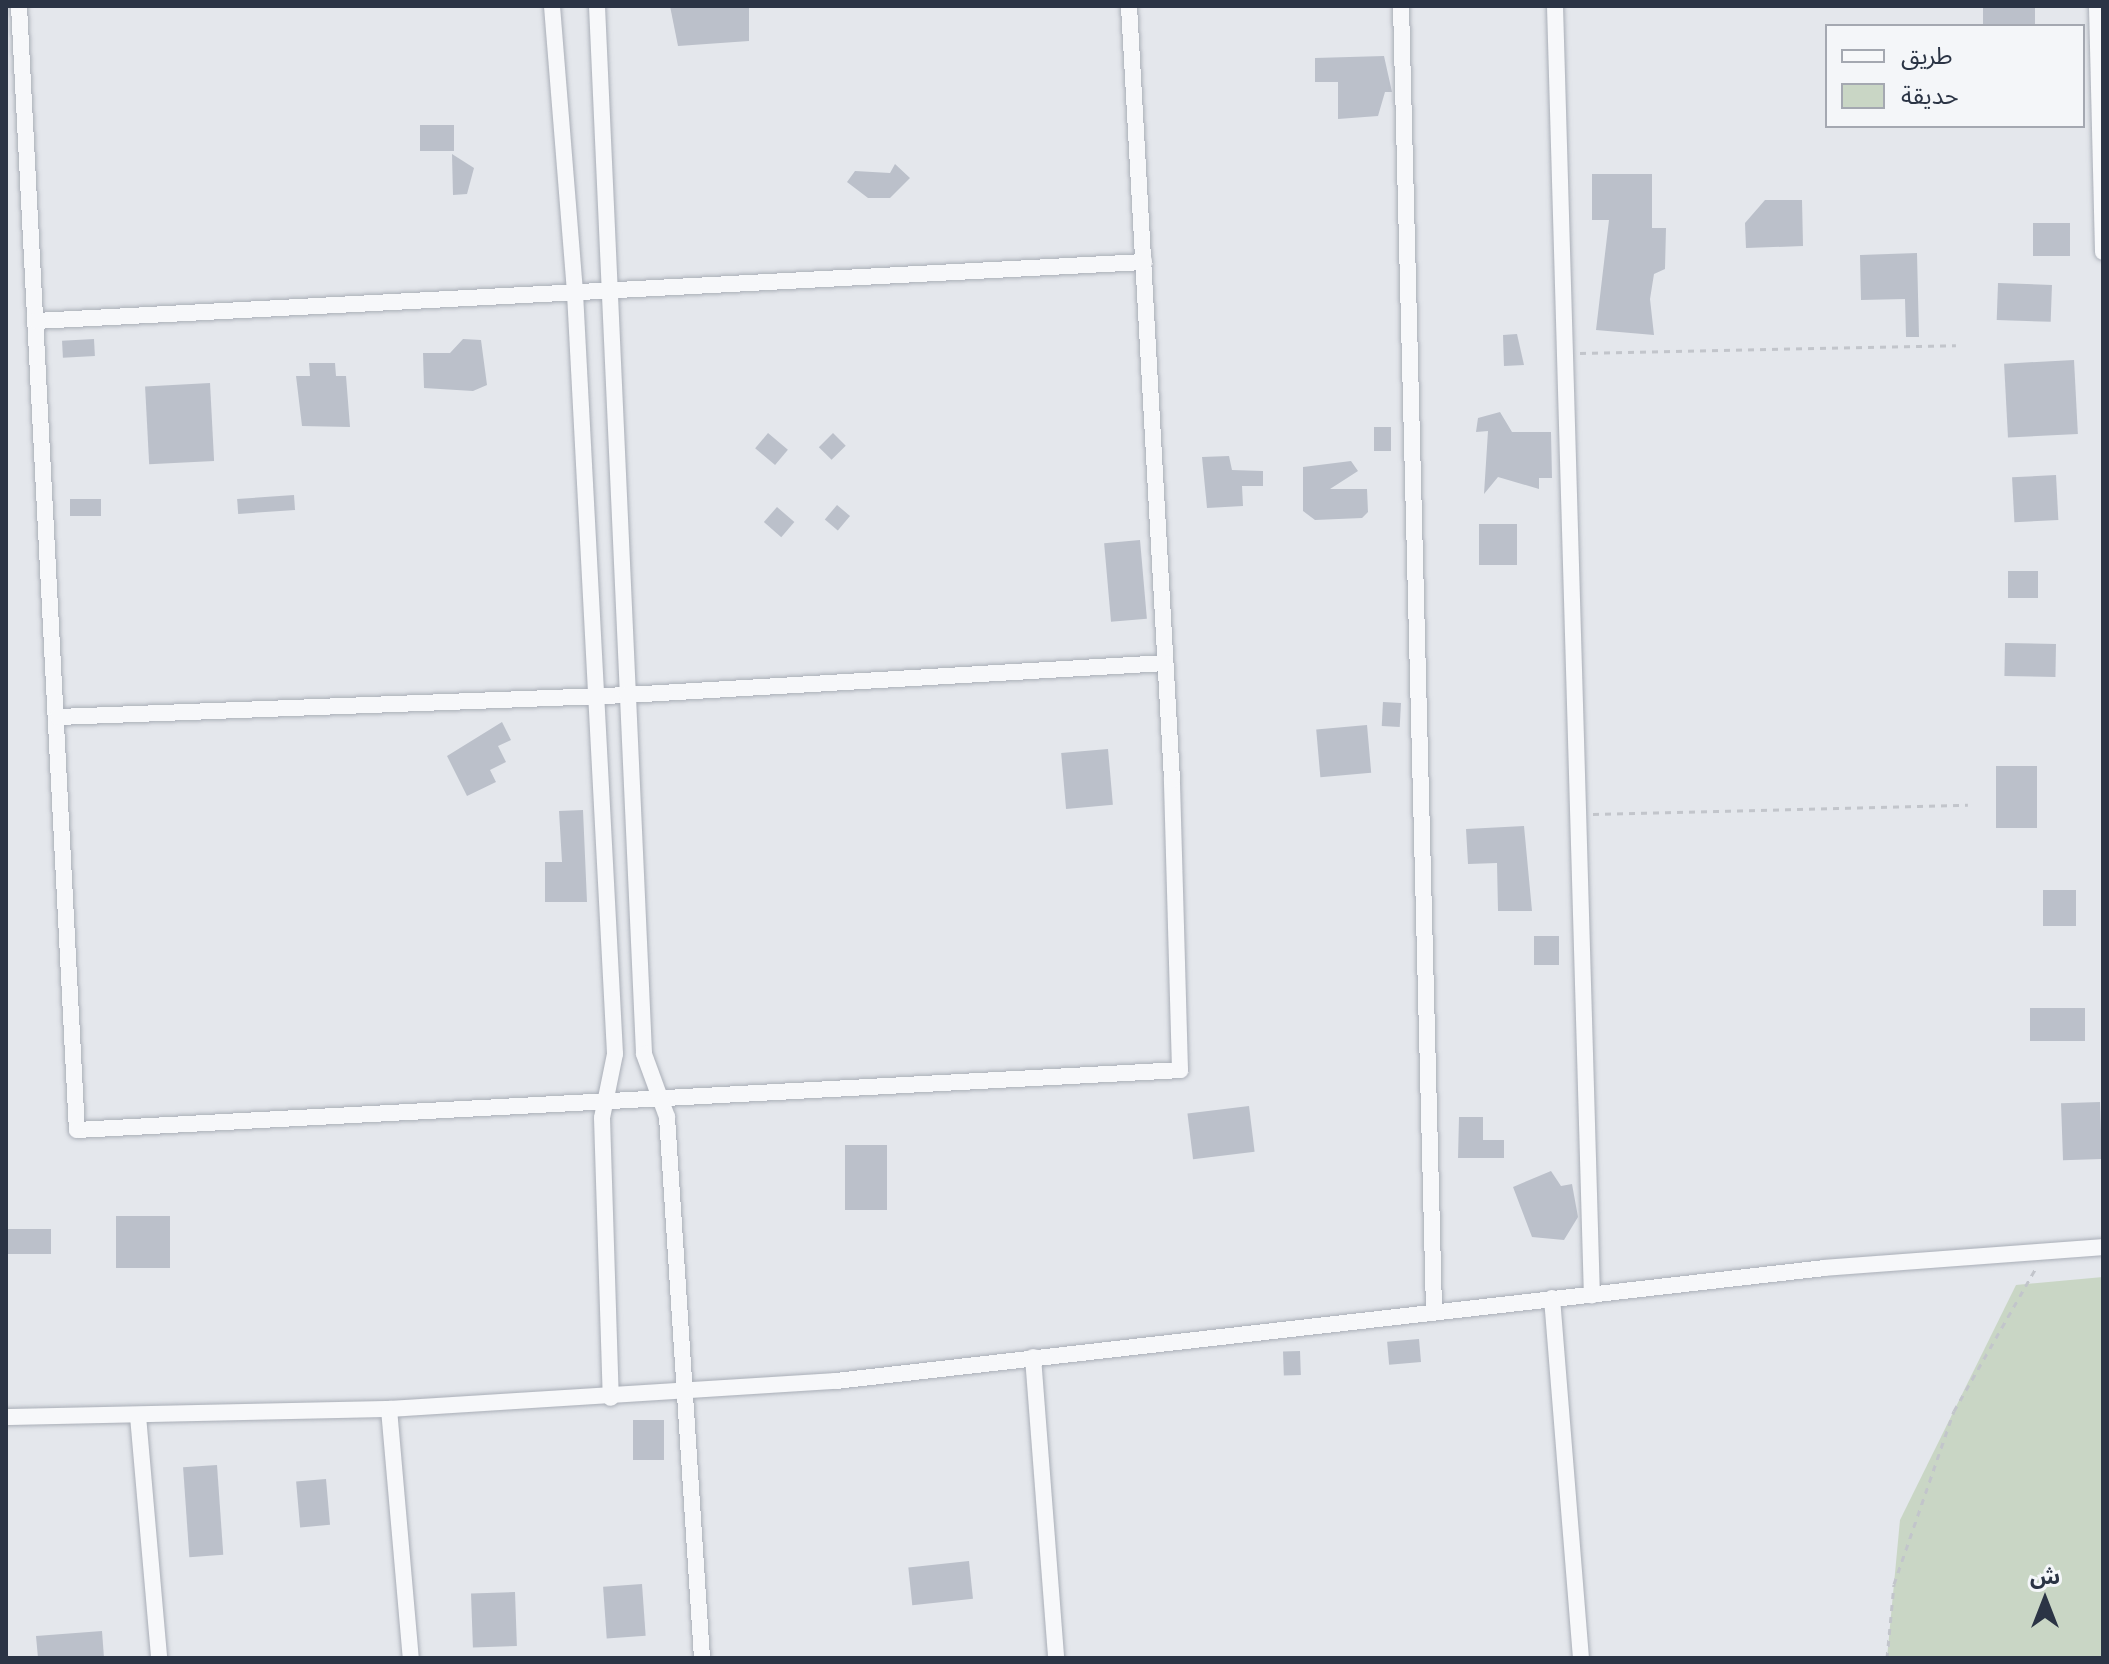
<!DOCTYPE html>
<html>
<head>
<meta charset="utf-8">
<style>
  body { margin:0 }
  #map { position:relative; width:2109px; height:1664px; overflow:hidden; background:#e4e7ec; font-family:"Golos Text","Noto Sans Arabic",sans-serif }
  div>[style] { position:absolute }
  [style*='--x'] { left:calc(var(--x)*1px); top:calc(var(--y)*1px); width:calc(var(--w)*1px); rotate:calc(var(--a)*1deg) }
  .green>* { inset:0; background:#c9d6c5 }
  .building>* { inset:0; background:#bbc0ca; transform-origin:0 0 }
  .path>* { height:3px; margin-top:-1.5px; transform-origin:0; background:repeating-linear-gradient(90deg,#c2c5cb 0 6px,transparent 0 12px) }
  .roads { filter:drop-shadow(0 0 2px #a9aeb7) drop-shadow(0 0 2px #a9aeb7) }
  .street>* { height:16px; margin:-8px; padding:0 8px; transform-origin:8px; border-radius:8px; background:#f7f8fa }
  span { translate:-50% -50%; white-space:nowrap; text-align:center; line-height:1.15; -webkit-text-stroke:6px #f4f6f9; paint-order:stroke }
  .frame { position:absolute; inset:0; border:8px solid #2b3445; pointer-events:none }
  .legend { position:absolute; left:1825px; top:24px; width:260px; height:104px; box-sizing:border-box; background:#f4f6f9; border:2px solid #a4a8b1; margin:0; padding:10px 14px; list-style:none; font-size:24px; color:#2b3445 }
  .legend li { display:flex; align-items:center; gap:16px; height:40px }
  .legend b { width:40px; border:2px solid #a4a8b1 }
  .north { position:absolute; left:2005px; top:1560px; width:80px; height:80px; -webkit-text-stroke:6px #f4f6f9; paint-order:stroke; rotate:0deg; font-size:22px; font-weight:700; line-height:32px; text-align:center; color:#2b3445 }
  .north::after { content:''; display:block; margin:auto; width:28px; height:36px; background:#2b3445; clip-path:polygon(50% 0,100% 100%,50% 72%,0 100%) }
</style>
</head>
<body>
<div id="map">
  <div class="green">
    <div style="clip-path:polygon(2103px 1277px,2103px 1658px,1887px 1658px,1900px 1520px,2016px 1285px)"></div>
  </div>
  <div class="building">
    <div style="clip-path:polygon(670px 6px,749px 7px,749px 41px,678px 46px)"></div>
    <div style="left:1983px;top:6px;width:52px;height:20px"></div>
    <div style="clip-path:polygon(1384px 56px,1392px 92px,1385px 92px,1378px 116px,1338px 119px,1338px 82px,1315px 82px,1315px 58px)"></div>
    <div style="left:454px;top:125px;width:26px;height:34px;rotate:90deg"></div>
    <div style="clip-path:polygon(452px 154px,474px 168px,467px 194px,453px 195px)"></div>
    <div style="clip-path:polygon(895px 164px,910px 178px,890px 198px,868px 198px,847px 182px,855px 171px,890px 173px)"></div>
    <div style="clip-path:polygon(1592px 174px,1652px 174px,1652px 228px,1666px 228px,1665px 269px,1654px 274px,1650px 299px,1654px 335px,1596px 330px,1609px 220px,1592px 220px)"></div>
    <div style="clip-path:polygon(1765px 200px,1802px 200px,1803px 246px,1746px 248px,1745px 223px)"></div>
    <div style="left:2070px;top:223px;width:33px;height:37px;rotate:90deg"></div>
    <div style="clip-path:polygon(1917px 253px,1919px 337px,1906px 337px,1905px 299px,1861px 300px,1860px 255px)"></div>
    <div style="left:1998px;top:283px;width:54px;height:37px;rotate:2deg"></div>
    <div style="clip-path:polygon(1517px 334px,1524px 365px,1504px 366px,1503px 335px)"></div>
    <div style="left:94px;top:339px;width:17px;height:32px;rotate:87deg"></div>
    <div style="clip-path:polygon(463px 339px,481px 340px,487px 385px,473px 391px,424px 388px,423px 353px,450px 353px)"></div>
    <div style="left:2074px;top:360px;width:74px;height:70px;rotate:87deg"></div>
    <div style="clip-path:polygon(309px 363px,335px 363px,336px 376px,346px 376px,350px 427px,302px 426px,296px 376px,310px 376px)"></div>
    <div style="left:210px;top:383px;width:78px;height:65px;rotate:87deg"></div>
    <div style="clip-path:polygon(1500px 412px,1512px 432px,1551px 432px,1552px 478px,1539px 478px,1539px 489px,1498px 477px,1484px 494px,1488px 431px,1476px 432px,1478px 418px)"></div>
    <div style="left:1374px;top:427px;width:17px;height:24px"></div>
    <div style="left:768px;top:433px;width:26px;height:20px;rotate:40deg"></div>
    <div style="left:833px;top:433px;width:18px;height:20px;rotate:45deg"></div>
    <div style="clip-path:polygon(1229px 456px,1232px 470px,1263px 471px,1263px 486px,1242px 486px,1243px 506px,1207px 508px,1202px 457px)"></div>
    <div style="clip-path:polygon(1351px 461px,1358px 471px,1330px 489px,1367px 489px,1368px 512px,1362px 518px,1315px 520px,1303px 511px,1303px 467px)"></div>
    <div style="left:2056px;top:475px;width:45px;height:44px;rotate:87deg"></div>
    <div style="left:294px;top:495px;width:15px;height:57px;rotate:86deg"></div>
    <div style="left:70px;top:499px;width:31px;height:17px"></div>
    <div style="left:837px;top:505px;width:17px;height:19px;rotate:40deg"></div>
    <div style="left:777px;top:507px;width:23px;height:20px;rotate:41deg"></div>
    <div style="left:1479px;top:524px;width:38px;height:41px"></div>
    <div style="left:1140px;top:540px;width:79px;height:36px;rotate:85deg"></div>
    <div style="left:2008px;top:571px;width:30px;height:27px"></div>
    <div style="left:2005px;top:643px;width:51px;height:33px;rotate:1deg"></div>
    <div style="left:1383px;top:702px;width:18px;height:24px;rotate:3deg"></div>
    <div style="clip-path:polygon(502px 722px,511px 740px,498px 746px,506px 762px,490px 770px,496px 782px,467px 796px,447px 756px)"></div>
    <div style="left:1367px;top:725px;width:48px;height:51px;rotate:85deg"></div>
    <div style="left:1108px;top:749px;width:56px;height:47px;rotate:85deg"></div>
    <div style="left:1996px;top:766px;width:41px;height:62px"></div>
    <div style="clip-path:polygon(583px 810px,587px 902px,545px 902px,545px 862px,562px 862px,559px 811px)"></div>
    <div style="clip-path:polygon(1524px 826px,1532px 911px,1498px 911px,1497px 863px,1468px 864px,1466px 829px)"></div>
    <div style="left:2043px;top:890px;width:33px;height:36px"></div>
    <div style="left:1559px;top:936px;width:29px;height:25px;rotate:90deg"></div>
    <div style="left:2030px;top:1008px;width:55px;height:33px"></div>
    <div style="left:2100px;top:1102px;width:57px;height:39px;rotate:88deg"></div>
    <div style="left:1249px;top:1106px;width:46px;height:62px;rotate:83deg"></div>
    <div style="clip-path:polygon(1459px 1117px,1483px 1117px,1483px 1140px,1504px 1140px,1504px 1158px,1458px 1158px)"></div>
    <div style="left:845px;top:1145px;width:42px;height:65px"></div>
    <div style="clip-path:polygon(1551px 1171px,1561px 1186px,1572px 1184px,1578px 1217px,1564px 1240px,1532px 1237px,1513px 1187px)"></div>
    <div style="left:170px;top:1216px;width:52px;height:54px;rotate:90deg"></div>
    <div style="left:51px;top:1229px;width:25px;height:45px;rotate:90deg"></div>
    <div style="left:1419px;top:1339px;width:23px;height:32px;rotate:85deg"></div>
    <div style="left:1300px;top:1351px;width:24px;height:17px;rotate:88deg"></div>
    <div style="left:633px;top:1420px;width:31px;height:40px"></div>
    <div style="left:217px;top:1465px;width:90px;height:34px;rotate:86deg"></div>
    <div style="left:326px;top:1479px;width:46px;height:30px;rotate:85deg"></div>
    <div style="left:969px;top:1561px;width:38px;height:61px;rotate:84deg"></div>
    <div style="left:642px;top:1584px;width:52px;height:39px;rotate:86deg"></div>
    <div style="left:515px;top:1592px;width:54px;height:44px;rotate:88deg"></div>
    <div style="clip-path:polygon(102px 1631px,104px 1658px,38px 1658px,36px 1636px)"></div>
  </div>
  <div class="path">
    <div style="--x:1580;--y:353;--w:376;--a:-1.2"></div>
    <div style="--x:1593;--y:814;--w:375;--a:-1.4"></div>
    <div style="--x:1887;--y:1658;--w:74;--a:-84.6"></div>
    <div style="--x:1894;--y:1584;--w:183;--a:-70.9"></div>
    <div style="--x:1954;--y:1411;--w:165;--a:-60.2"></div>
  </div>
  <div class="roads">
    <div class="street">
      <div style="--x:19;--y:6;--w:1125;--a:87.05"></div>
      <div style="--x:77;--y:1130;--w:1105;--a:-3.11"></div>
      <div style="--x:1180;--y:1070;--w:290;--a:-91.6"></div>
      <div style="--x:1172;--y:780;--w:775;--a:-93.18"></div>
      <div style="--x:552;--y:6;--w:288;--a:85.4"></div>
      <div style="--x:575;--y:293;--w:762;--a:86.99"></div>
      <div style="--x:615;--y:1054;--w:65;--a:101.5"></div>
      <div style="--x:602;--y:1118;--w:280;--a:88.2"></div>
      <div style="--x:597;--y:6;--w:1049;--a:87.43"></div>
      <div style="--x:644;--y:1054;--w:67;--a:69.9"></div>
      <div style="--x:667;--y:1117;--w:542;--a:86.3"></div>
      <div style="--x:1401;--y:6;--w:1304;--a:88.55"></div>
      <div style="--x:1555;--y:6;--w:1290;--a:88.36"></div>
      <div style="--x:2097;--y:6;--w:246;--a:88.6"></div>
      <div style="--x:36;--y:321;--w:1110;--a:-3.05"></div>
      <div style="--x:58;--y:717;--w:569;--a:-2.21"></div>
      <div style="--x:627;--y:695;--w:539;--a:-3.4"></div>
      <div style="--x:1552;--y:1298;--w:361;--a:85.4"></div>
      <div style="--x:1033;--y:1357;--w:302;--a:85.6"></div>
      <div style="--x:389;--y:1409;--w:250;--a:85"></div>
      <div style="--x:138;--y:1416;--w:243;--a:85"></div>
      <div style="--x:6;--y:1417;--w:383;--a:-1.2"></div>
      <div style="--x:389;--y:1409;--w:448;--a:-3.6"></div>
      <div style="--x:836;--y:1381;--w:994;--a:-6.52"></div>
      <div style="--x:1824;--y:1268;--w:280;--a:-4.3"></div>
    </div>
  </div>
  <div class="frame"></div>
  <ul class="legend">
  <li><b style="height:10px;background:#f7f8fa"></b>طريق</li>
  <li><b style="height:22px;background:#c9d6c5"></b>حديقة</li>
  </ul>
  <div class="north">ش</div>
</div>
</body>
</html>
